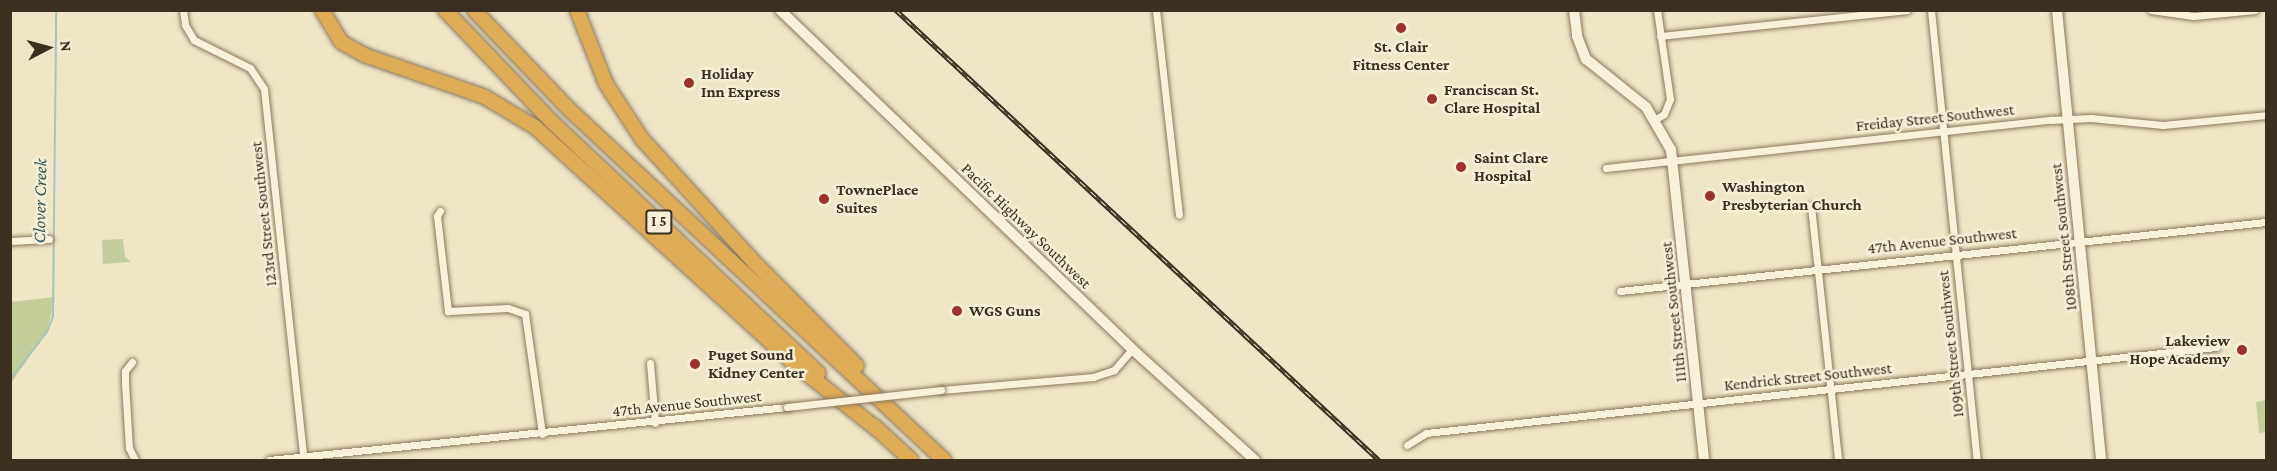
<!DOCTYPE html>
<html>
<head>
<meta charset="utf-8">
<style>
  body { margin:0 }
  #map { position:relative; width:2277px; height:471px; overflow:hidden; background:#efe6c7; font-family:"Crimson Pro",serif }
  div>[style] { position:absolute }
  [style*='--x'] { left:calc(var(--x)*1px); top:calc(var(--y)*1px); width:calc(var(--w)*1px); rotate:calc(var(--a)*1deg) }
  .green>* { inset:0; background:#c4ce9a }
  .stream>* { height:2px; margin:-1px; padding:0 1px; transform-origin:1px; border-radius:1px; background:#a8c3bd }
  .roads { filter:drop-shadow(0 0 2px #8b785c) drop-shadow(0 0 2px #8b785c) }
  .street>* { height:7px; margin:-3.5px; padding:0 3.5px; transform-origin:3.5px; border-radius:3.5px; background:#f9f2da }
  .secondary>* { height:10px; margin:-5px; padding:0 5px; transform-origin:5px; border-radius:5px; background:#f9f2da }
  .highway>* { height:14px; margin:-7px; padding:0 7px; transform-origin:7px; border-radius:7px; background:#deac57 }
  .rail>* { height:4.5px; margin-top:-2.25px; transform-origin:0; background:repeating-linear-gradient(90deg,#f6efd6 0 7px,#3b2f1f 0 14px); box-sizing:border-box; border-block:2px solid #3b2f1f }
  .bridges { filter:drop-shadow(0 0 2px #8b785c) drop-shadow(0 0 2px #8b785c) }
  .street-bridge>* { height:7px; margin:-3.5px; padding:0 3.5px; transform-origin:3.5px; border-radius:3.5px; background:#f9f2da }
  .dots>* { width:16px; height:16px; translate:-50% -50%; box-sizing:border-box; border:3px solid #f6efd6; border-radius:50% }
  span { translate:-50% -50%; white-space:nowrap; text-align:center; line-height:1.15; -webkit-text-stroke:5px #f6efd6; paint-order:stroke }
  .shield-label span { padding:2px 4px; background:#f6efd6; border:2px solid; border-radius:4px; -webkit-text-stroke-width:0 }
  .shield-label { font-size:15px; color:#3b2f1f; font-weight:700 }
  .poi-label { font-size:16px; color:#3b2f1f; font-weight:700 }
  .left { translate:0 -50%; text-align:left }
  .right { translate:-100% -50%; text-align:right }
  .street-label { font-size:16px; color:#3b2f1f }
  .water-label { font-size:18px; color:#2f5b5b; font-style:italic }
  .frame { position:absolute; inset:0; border:12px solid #3b2f1f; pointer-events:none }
  .north { position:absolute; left:18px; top:18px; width:60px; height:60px; -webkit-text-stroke:4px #f6efd6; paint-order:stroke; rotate:84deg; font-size:16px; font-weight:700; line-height:24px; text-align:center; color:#3b2f1f }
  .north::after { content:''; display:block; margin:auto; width:21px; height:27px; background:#3b2f1f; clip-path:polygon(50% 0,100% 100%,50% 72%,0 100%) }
</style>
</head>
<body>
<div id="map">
  <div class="green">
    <div style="clip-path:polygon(123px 239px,125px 257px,131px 262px,103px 264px,102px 240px)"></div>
    <div style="clip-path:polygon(55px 297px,47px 332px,11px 383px,11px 302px)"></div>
    <div style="clip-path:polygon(2266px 400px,2266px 432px,2259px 433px,2256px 402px)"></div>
  </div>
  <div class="stream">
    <div style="--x:10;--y:379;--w:60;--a:-51.8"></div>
    <div style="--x:47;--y:332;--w:17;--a:-69"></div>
    <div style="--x:53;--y:316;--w:306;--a:-89.4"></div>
  </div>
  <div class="roads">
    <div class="street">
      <div style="--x:183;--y:10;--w:15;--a:82"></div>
      <div style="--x:185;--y:25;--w:17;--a:59"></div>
      <div style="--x:194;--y:40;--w:63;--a:26.6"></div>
      <div style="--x:250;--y:68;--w:25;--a:56"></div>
      <div style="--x:264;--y:89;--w:369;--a:83.9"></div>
      <div style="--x:1156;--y:10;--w:206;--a:83.6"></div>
      <div style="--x:1931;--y:10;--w:452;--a:84.2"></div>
      <div style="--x:2151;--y:10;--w:43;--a:7.9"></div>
      <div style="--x:2194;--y:16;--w:61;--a:-5.6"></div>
      <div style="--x:1660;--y:36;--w:248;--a:-6"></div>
      <div style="--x:1656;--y:119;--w:9;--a:-32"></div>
      <div style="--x:1664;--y:114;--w:16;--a:-68"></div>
      <div style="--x:1670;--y:99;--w:90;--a:-98.3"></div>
      <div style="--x:1606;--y:168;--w:448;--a:-6.2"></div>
      <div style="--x:2051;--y:120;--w:40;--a:-2.9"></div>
      <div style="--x:2091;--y:118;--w:72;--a:5.6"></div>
      <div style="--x:2163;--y:125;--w:103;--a:-5.5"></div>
      <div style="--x:1811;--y:206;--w:255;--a:83.9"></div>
      <div style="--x:440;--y:211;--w:6;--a:121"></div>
      <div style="--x:437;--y:216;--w:96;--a:83.4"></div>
      <div style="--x:448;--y:311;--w:60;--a:-2.9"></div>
      <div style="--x:508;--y:308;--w:18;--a:19"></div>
      <div style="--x:525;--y:314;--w:121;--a:81.9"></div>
      <div style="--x:10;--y:241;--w:39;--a:-3"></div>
      <div style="--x:1620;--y:291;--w:650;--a:-6.1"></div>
      <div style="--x:132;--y:362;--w:11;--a:128"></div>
      <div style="--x:125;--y:371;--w:12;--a:90"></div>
      <div style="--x:125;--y:383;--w:65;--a:86.5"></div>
      <div style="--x:129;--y:448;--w:13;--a:63"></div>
      <div style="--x:650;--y:363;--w:60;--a:85.2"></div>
      <div style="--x:941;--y:390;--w:153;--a:-4.9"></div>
      <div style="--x:1093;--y:377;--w:22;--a:-18"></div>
      <div style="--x:1114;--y:370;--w:28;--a:-49"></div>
      <div style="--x:1407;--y:445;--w:22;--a:-32"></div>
      <div style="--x:1426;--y:433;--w:795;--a:-6.21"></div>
      <div style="--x:269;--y:460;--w:521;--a:-5.84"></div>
    </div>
    <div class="secondary">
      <div style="--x:780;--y:10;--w:489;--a:43.9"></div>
      <div style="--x:1132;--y:349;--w:166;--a:42.1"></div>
      <div style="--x:1574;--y:10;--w:26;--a:83"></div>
      <div style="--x:1577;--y:36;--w:25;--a:69"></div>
      <div style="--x:1586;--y:59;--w:77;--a:38.7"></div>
      <div style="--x:1646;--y:107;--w:50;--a:59.8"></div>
      <div style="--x:1671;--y:150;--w:312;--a:83.9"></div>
      <div style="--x:2057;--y:10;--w:452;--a:84.4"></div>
    </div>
    <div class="highway">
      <div style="--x:322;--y:10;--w:37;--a:59"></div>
      <div style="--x:341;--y:42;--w:26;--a:29"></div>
      <div style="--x:364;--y:55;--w:128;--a:19.1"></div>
      <div style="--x:485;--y:97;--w:58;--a:31"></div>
      <div style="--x:535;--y:127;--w:347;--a:42.4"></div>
      <div style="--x:791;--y:361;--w:111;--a:38.4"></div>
      <div style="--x:445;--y:10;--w:155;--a:46.3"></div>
      <div style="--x:552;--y:122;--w:366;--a:43.3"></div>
      <div style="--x:474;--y:10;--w:140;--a:46.2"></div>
      <div style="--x:571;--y:111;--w:511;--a:43.1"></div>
      <div style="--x:577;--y:10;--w:79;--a:68.6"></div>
      <div style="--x:606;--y:84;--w:66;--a:56.8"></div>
      <div style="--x:642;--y:139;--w:166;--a:47.7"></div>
      <div style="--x:754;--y:262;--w:146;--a:45.3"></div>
      <div style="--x:873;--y:425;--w:52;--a:42.6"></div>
    </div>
  </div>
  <div class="rail">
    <div style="--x:896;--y:10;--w:660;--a:42.97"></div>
  </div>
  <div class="bridges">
    <div class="street-bridge">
      <div style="--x:787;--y:407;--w:155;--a:-6.3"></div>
    </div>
  </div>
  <div class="dots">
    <div style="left:1401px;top:28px;background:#9b312b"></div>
    <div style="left:689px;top:83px;background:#9b312b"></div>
    <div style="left:1432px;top:99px;background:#9b312b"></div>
    <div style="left:1461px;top:167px;background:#9b312b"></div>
    <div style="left:1710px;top:196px;background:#9b312b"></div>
    <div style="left:824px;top:199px;background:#9b312b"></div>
    <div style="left:957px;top:311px;background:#9b312b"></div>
    <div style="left:2242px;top:350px;background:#9b312b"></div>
    <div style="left:695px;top:364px;background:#9b312b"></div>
  </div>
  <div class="shield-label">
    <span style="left:659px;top:222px">I 5</span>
  </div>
  <div class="poi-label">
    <span style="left:1401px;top:56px">St. Clair<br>Fitness Center</span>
    <span class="left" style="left:701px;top:83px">Holiday<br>Inn Express</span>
    <span class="left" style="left:1444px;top:99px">Franciscan St.<br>Clare Hospital</span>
    <span class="left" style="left:1474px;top:167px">Saint Clare<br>Hospital</span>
    <span class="left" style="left:1722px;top:196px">Washington<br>Presbyterian Church</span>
    <span class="left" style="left:836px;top:199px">TownePlace<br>Suites</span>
    <span class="left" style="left:969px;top:311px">WGS Guns</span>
    <span class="right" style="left:2230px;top:350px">Lakeview<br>Hope Academy</span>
    <span class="left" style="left:708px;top:364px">Puget Sound<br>Kidney Center</span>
  </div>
  <div class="street-label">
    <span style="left:1935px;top:118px;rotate:-6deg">Freiday Street Southwest</span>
    <span style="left:264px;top:214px;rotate:-96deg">123rd Street Southwest</span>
    <span style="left:1026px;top:226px;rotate:44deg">Pacific Highway Southwest</span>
    <span style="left:2064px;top:237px;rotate:-96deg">108th Street Southwest</span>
    <span style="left:1942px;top:241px;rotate:-6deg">47th Avenue Southwest</span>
    <span style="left:1674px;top:312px;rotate:-96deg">111th Street Southwest</span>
    <span style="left:1951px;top:344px;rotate:-96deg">109th Street Southwest</span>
    <span style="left:1808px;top:377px;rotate:-6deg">Kendrick Street Southwest</span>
    <span style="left:687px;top:404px;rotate:-6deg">47th Avenue Southwest</span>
  </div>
  <div class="water-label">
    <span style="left:40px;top:201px;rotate:-89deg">Clover Creek</span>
  </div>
  <div class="frame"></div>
  <div class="north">N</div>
</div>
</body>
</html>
